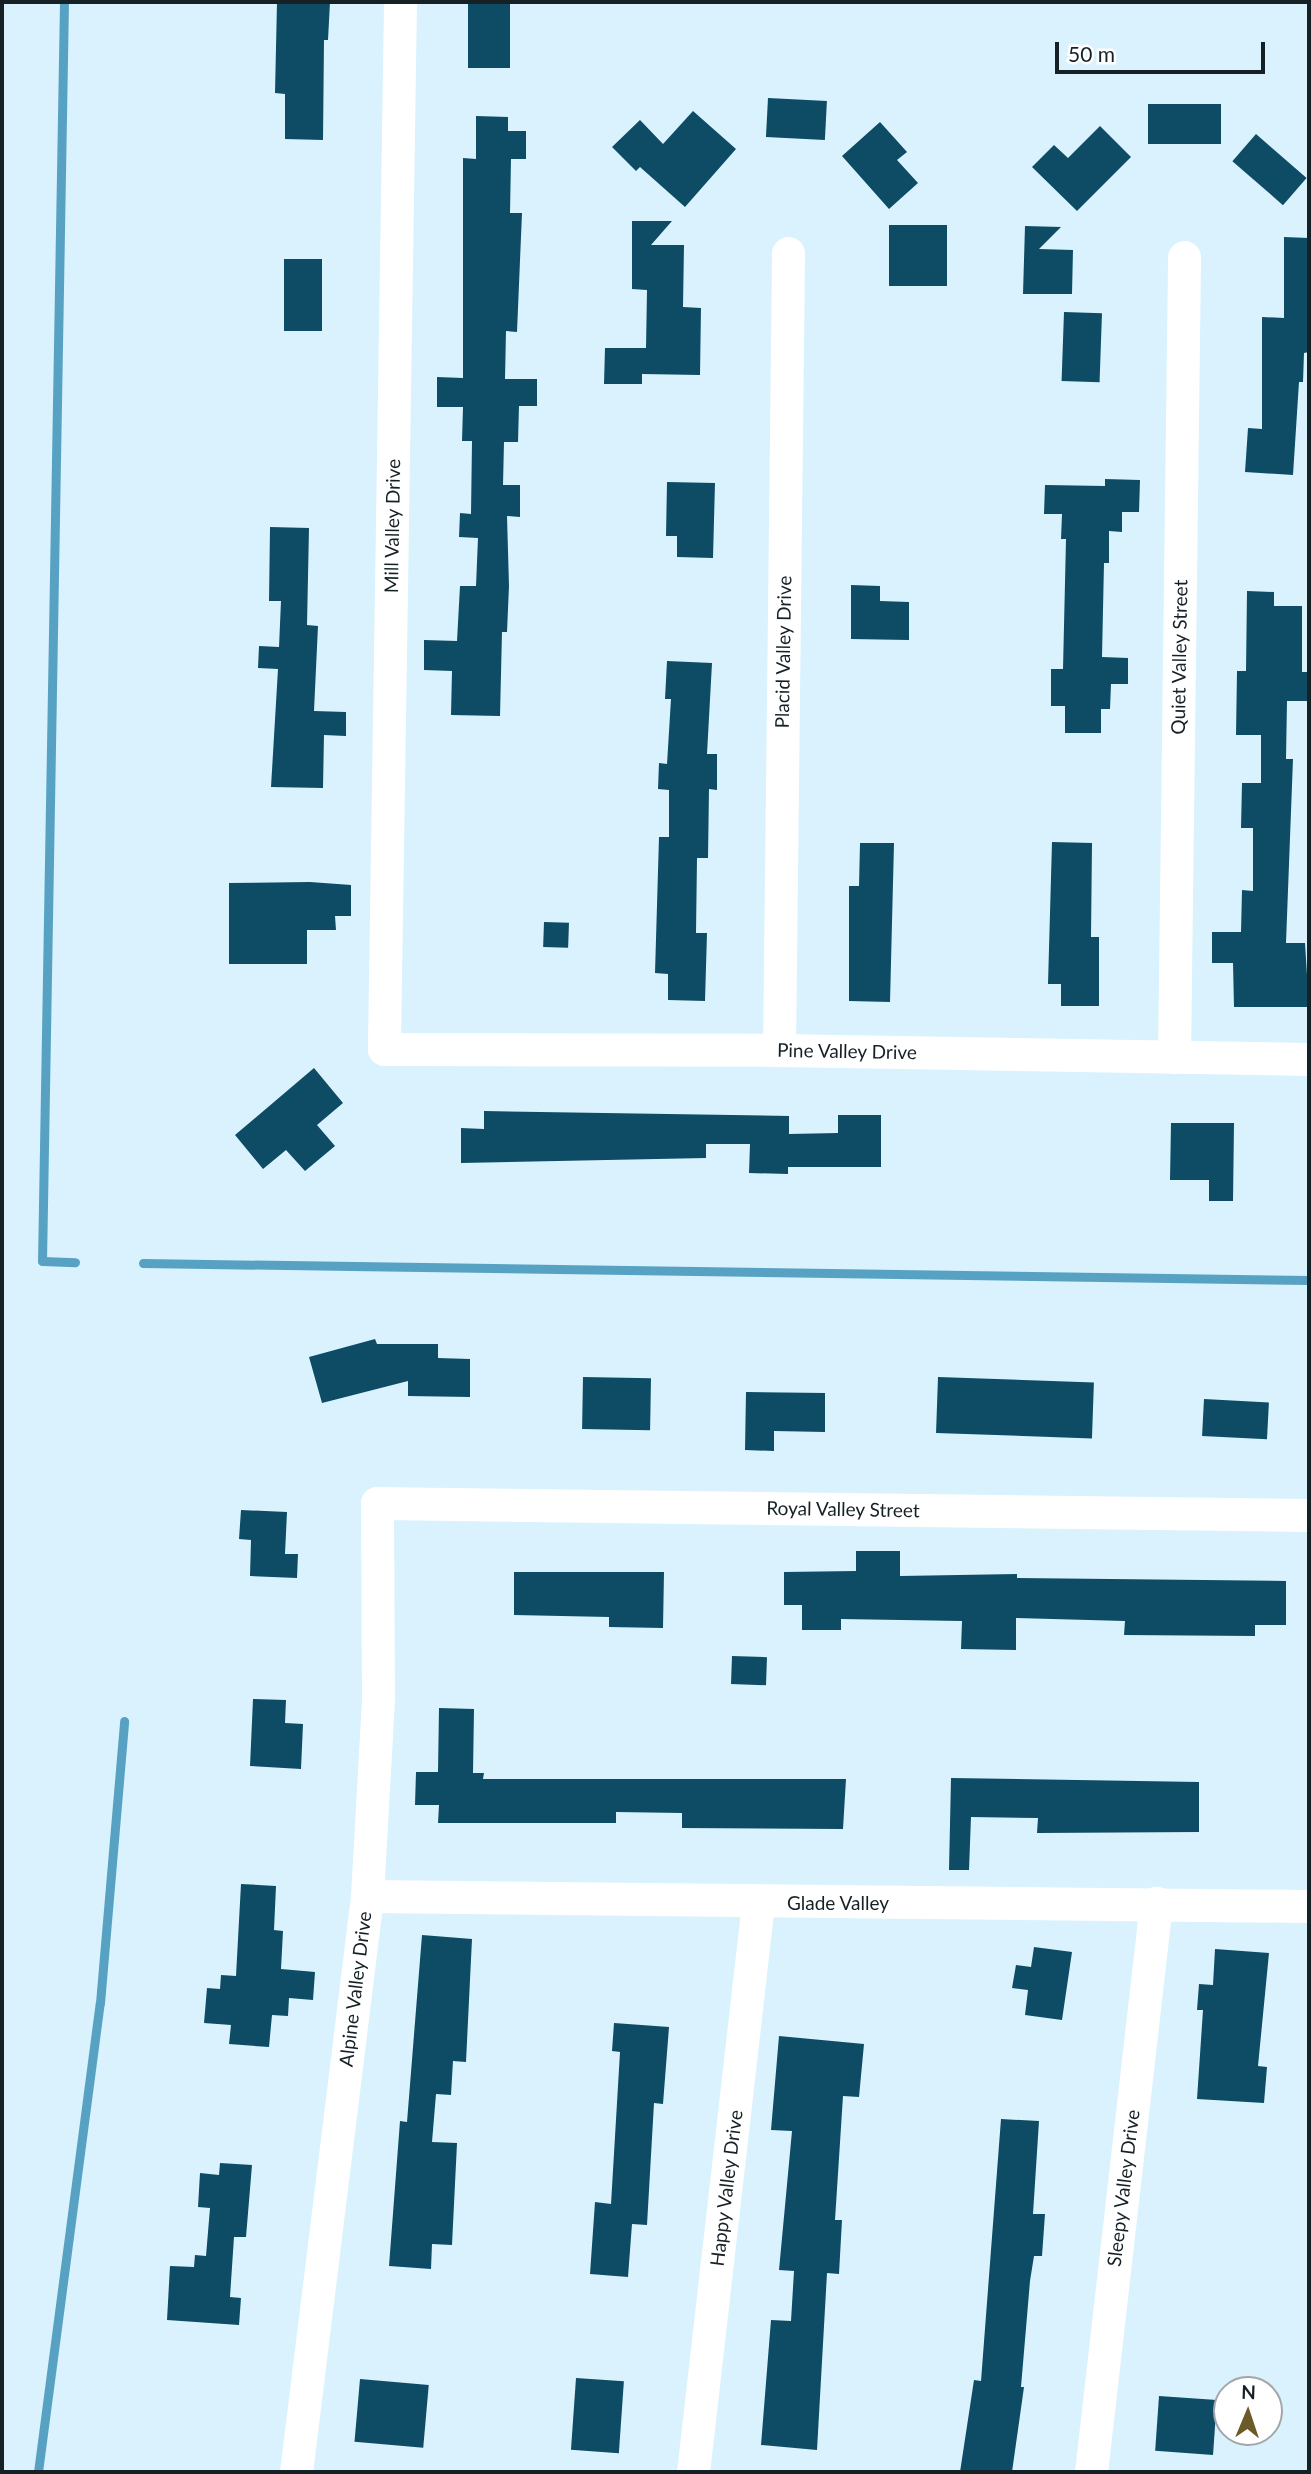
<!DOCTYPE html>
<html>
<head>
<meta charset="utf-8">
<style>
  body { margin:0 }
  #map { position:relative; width:1311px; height:2474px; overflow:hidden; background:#d9f2fe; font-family:Lato,sans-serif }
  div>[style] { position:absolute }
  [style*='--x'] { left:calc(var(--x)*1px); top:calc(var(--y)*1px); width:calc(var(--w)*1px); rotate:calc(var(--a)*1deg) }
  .stream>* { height:9px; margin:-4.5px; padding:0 4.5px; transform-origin:4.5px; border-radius:4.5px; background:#57a2c3 }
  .building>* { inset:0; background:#0d4c64; transform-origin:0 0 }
  .minor>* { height:33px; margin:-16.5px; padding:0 16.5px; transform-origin:16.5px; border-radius:16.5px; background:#fff }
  span { translate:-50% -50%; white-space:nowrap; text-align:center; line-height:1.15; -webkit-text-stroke:7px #fff; paint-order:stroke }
  .street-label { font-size:19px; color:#162126 }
  .frame { position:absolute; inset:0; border:4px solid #162126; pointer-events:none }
  .north { position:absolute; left:1213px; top:2376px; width:70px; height:70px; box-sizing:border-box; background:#fff; border:2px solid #a2a6a8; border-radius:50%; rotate:2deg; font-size:19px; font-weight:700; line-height:28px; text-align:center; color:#162126 }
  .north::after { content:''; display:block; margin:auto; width:24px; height:32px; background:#6c5a28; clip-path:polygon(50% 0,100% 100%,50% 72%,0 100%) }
  .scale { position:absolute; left:1055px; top:42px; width:210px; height:32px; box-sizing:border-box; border:4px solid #162126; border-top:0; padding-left:9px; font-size:21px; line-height:24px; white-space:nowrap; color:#162126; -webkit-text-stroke:5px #fff; paint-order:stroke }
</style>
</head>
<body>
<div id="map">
  <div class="stream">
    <div style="--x:64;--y:2;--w:1259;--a:91"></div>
    <div style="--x:42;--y:1261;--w:33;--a:2"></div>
    <div style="--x:143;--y:1263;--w:1166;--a:0.84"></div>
    <div style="--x:38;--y:2472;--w:473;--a:-82.5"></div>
    <div style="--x:100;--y:2003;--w:283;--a:-85.1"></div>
  </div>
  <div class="building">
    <div style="clip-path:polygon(277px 2px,330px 2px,328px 40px,324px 40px,323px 140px,285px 139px,285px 94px,275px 93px)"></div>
    <div style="left:468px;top:2px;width:42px;height:66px"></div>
    <div style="left:768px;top:98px;width:59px;height:39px;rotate:3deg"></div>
    <div style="left:1221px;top:104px;width:40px;height:73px;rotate:90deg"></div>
    <div style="clip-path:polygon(693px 111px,736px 149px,685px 207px,640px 167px,636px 171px,612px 147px,640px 120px,663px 144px)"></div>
    <div style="clip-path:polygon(476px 116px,508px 117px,508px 131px,526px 131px,526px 159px,511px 159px,510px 213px,522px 213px,517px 332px,506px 331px,505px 379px,537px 379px,537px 406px,519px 406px,518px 442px,504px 442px,503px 485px,520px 485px,520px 517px,507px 516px,509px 586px,507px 632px,502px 632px,500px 716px,451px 715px,452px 671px,424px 670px,424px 640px,457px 641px,460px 586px,476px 586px,478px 538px,459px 537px,460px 513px,471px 514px,472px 441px,462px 441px,463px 407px,437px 407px,437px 377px,463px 378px,463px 158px,476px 159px)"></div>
    <div style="clip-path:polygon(880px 122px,907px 152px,897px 160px,918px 183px,889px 209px,842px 156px)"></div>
    <div style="clip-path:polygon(1100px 126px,1131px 157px,1077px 211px,1032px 167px,1054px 145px,1068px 158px)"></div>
    <div style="left:1256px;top:134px;width:67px;height:36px;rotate:41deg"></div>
    <div style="clip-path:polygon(632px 221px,672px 221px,651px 245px,684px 245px,683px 307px,701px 308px,700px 375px,642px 374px,642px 384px,604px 384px,605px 348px,646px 348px,647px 290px,632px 289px)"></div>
    <div style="left:889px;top:225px;width:58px;height:61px"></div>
    <div style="clip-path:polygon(1025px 226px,1061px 227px,1039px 249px,1073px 250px,1072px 294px,1023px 294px)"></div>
    <div style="clip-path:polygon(1284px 237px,1309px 238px,1309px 352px,1304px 353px,1303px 382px,1299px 382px,1293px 475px,1245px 472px,1248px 428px,1262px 429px,1262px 317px,1284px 318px)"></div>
    <div style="left:284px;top:259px;width:38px;height:72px"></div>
    <div style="left:1064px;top:312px;width:38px;height:69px;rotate:2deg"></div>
    <div style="clip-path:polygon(1105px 479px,1140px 480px,1139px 512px,1122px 512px,1122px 532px,1109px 531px,1109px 563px,1104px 563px,1102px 657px,1128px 658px,1128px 684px,1111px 684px,1110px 709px,1101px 709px,1101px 733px,1065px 733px,1065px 706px,1051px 706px,1051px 669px,1063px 669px,1066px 539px,1061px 539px,1062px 514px,1044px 514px,1045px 485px,1105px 486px)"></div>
    <div style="clip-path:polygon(667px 482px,715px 483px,713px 558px,677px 557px,677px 536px,666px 536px)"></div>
    <div style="clip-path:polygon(270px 527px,309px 528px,307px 625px,318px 626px,314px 711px,346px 712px,346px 736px,324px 735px,323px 788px,271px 787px,278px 669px,258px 668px,259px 646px,279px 647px,281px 601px,269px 601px)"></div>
    <div style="clip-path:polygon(851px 585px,880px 586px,880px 601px,909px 602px,909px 640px,851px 639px)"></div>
    <div style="clip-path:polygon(1247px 591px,1274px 592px,1274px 606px,1302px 606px,1302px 672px,1309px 672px,1309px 701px,1287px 701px,1286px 759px,1293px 759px,1286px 943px,1305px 943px,1309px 1007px,1234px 1007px,1233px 963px,1212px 963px,1212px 932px,1241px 932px,1242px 890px,1253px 891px,1253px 828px,1241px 828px,1242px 783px,1261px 783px,1261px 735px,1236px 735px,1237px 671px,1246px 671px)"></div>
    <div style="clip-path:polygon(667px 661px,712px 663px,707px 754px,717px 754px,717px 790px,709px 789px,708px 858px,697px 858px,696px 933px,707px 933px,705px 1001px,668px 1000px,668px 974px,655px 973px,659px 837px,669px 837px,669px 790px,658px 789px,659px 763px,667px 764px,671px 699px,665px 699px)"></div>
    <div style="clip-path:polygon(1052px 842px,1092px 843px,1091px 937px,1099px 937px,1099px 1006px,1061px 1006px,1061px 984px,1048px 984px)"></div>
    <div style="clip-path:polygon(860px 843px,894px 843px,890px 1002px,849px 1001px,849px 886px,859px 886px)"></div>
    <div style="clip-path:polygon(310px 882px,351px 885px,351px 916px,335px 916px,336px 930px,307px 930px,307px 964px,229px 964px,229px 883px)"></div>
    <div style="left:544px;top:922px;width:25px;height:25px;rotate:2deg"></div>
    <div style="clip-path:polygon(314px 1068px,343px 1103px,317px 1125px,335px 1146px,305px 1171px,286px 1150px,263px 1169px,235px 1135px)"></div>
    <div style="clip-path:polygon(484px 1111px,789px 1116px,789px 1134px,838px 1133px,838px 1115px,881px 1115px,881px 1167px,788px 1167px,788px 1174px,749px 1173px,750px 1144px,706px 1144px,706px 1158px,461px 1163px,461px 1128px,484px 1129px)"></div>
    <div style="clip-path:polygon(1171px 1123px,1234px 1123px,1233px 1201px,1209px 1201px,1209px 1180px,1170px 1180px)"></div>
    <div style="clip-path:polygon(375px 1339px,377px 1344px,438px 1344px,438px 1358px,470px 1359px,470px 1397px,408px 1396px,408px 1381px,322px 1403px,309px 1357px)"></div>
    <div style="left:583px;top:1377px;width:68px;height:52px;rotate:1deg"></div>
    <div style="left:938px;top:1377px;width:156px;height:56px;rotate:2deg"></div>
    <div style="clip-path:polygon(746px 1392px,825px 1393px,825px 1432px,774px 1431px,774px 1451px,745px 1450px)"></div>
    <div style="left:1204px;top:1399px;width:65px;height:37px;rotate:3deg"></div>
    <div style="clip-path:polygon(241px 1510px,287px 1512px,285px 1554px,298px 1554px,297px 1578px,250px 1576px,251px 1540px,239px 1539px)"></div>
    <div style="clip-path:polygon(856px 1551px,900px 1551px,900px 1576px,1017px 1574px,1017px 1578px,1286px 1581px,1286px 1625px,1255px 1625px,1255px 1636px,1124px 1635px,1125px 1621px,1016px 1618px,1016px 1650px,961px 1649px,962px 1621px,841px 1619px,841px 1630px,802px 1630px,802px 1605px,784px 1605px,784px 1572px,856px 1571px)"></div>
    <div style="clip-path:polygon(514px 1572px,664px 1572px,663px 1628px,609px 1627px,609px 1617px,514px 1615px)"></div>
    <div style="left:732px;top:1656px;width:35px;height:28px;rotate:2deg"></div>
    <div style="clip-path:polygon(253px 1699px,286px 1700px,285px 1723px,303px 1724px,301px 1769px,250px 1766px)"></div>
    <div style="clip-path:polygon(439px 1708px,474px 1709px,473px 1773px,484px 1773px,483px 1779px,846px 1779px,843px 1829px,682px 1828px,682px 1813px,616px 1812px,616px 1823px,438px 1823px,439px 1805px,415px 1805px,416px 1772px,438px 1772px)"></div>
    <div style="clip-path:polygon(951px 1778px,1199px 1782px,1199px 1832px,1037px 1833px,1038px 1818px,971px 1817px,969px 1870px,949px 1870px)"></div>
    <div style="clip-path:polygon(241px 1884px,276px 1886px,274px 1930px,283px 1931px,281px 1969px,315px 1972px,313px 2000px,289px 1998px,288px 2016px,272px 2015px,269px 2047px,229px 2044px,231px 2025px,204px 2023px,207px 1988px,220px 1989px,221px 1975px,236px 1976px)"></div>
    <div style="clip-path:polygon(422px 1935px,472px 1939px,466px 2062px,453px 2061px,451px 2095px,436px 2094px,432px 2142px,457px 2143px,452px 2245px,432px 2244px,431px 2269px,389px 2266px,400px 2121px,407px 2122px)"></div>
    <div style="clip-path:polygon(1034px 1947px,1072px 1952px,1062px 2020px,1025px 2015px,1028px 1990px,1012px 1988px,1016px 1965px,1031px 1967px)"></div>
    <div style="clip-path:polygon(1215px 1949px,1269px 1953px,1258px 2066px,1267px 2067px,1264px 2103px,1197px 2099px,1203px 2010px,1197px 2010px,1199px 1984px,1213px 1985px)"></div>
    <div style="clip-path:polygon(614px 2023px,669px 2027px,663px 2104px,654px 2103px,647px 2225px,632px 2224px,628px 2277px,590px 2274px,595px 2202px,611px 2204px,620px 2052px,612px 2051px)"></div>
    <div style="clip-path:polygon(779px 2036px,864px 2044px,859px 2097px,843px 2096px,835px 2220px,842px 2220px,839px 2274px,827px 2273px,817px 2450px,761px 2445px,771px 2320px,791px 2321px,794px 2271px,779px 2270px,792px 2131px,771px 2130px)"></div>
    <div style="clip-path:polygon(1001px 2119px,1039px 2121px,1033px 2214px,1045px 2214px,1042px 2256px,1034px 2256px,1030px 2281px,1021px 2387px,1024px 2387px,1012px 2472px,960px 2472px,974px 2380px,981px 2381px)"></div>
    <div style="clip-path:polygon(220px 2163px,252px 2165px,246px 2237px,234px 2237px,230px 2297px,241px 2298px,239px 2325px,167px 2320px,170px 2266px,194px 2267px,195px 2255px,206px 2256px,210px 2208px,198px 2207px,200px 2173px,219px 2175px)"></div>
    <div style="left:576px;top:2378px;width:48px;height:72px;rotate:4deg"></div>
    <div style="left:360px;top:2379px;width:69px;height:63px;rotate:5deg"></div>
    <div style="left:1159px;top:2396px;width:58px;height:55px;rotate:4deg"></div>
  </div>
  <div class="minor">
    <div style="--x:400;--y:2;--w:1047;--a:90.88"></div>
    <div style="--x:384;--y:1049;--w:395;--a:0.1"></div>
    <div style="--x:779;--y:1050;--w:530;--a:0.97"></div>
    <div style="--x:779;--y:1050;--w:797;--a:-89.35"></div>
    <div style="--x:1174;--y:1057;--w:800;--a:-89.28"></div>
    <div style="--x:367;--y:1896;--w:942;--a:0.61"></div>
    <div style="--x:296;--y:2472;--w:580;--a:-82.97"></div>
    <div style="--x:367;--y:1896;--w:197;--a:-86.8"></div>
    <div style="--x:378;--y:1699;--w:196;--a:-90.3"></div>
    <div style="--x:377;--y:1503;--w:932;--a:0.74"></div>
    <div style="--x:693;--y:2472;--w:573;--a:-83.48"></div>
    <div style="--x:1091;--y:2472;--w:573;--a:-83.48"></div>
  </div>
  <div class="street-label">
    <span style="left:392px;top:526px;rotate:-89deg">Mill Valley Drive</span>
    <span style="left:783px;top:652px;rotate:-89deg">Placid Valley Drive</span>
    <span style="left:1179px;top:657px;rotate:-89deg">Quiet Valley Street</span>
    <span style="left:847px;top:1051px;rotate:1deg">Pine Valley Drive</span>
    <span style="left:843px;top:1509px;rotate:1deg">Royal Valley Street</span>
    <span style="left:838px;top:1903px">Glade Valley</span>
    <span style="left:355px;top:1989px;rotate:-83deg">Alpine Valley Drive</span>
    <span style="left:726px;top:2188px;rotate:-83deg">Happy Valley Drive</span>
    <span style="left:1123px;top:2188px;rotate:-83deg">Sleepy Valley Drive</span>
  </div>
  <div class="frame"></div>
  <div class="north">N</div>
  <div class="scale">50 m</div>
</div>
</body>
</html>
